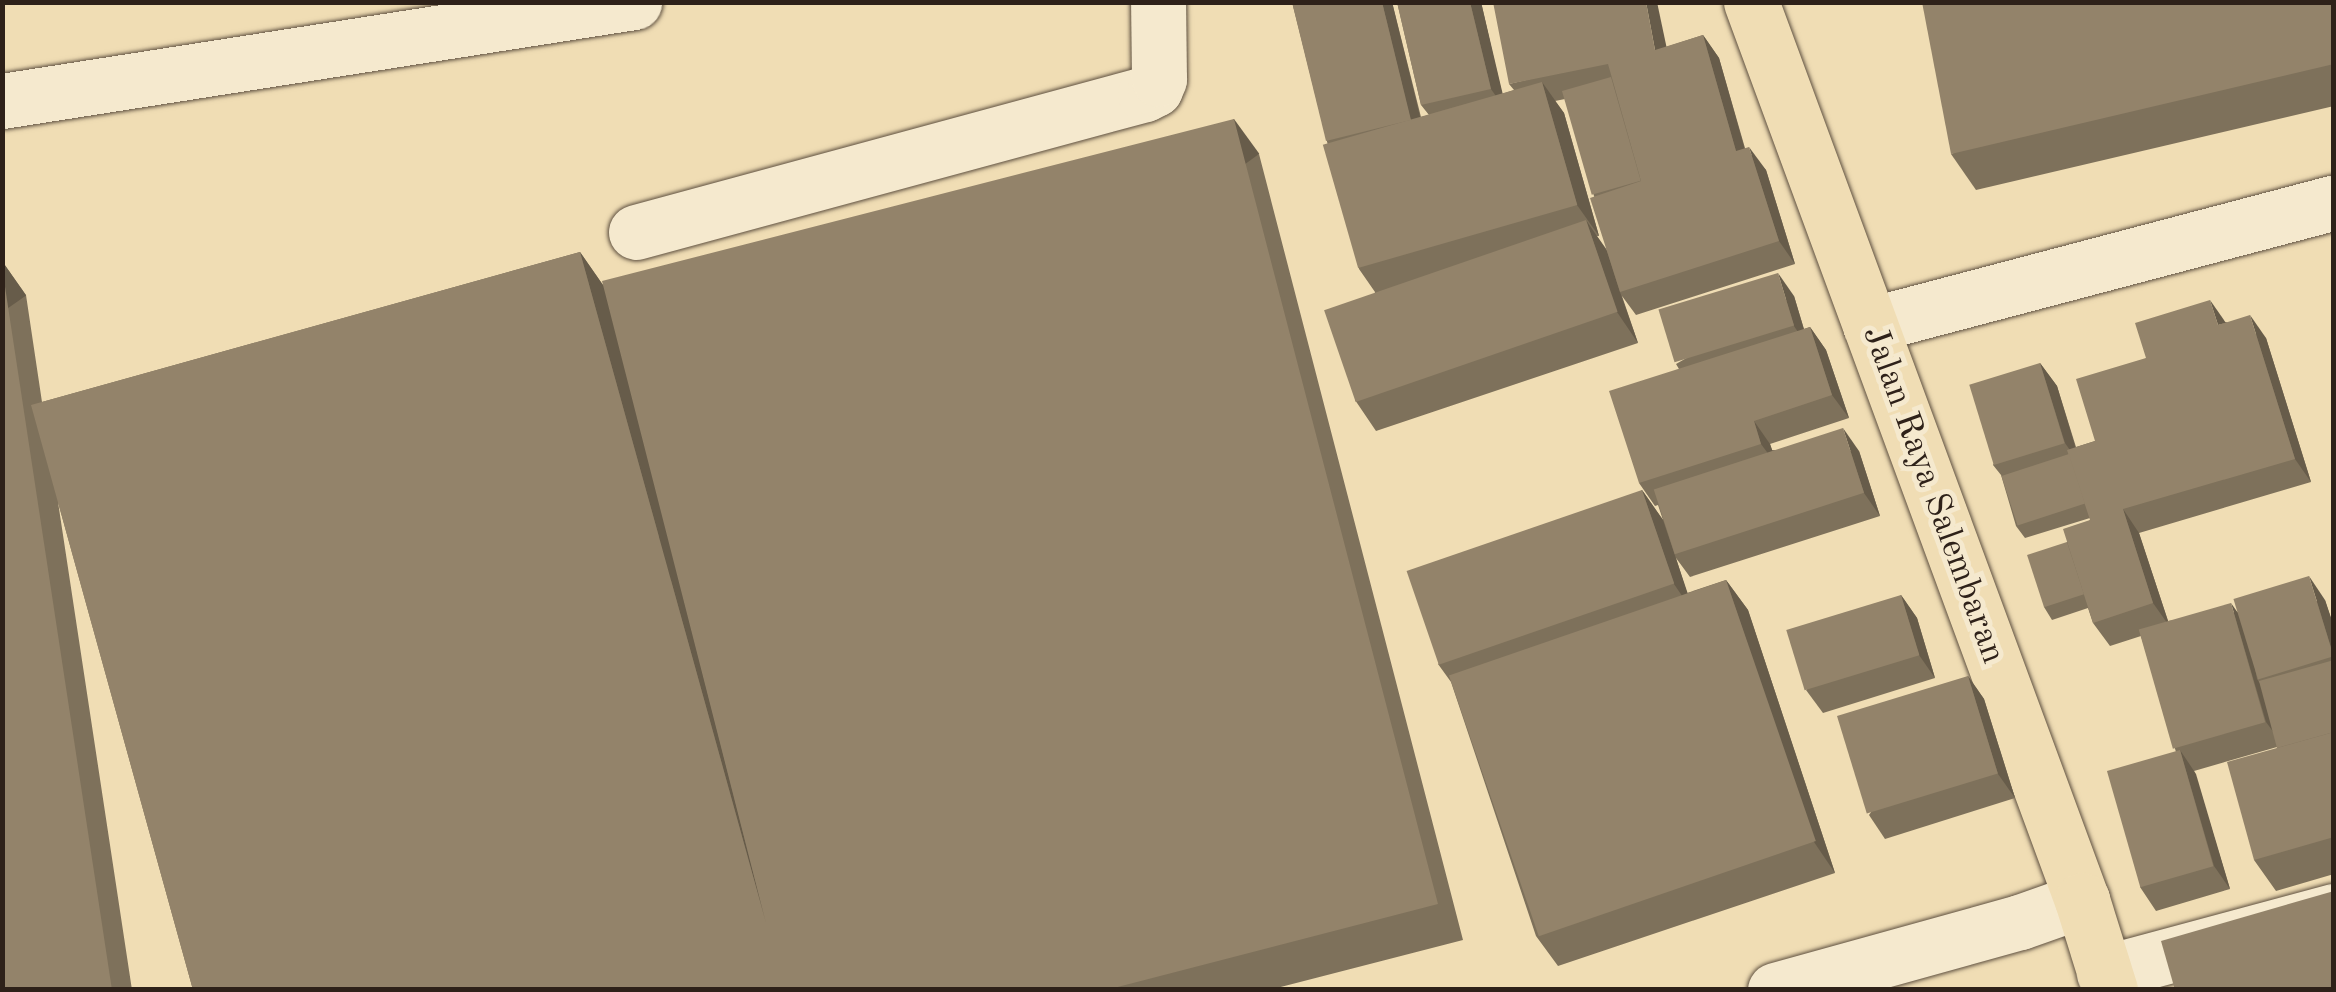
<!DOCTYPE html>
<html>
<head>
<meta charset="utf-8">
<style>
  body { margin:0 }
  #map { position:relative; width:2336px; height:992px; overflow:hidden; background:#f0ddb4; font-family:"Old Standard TT",serif }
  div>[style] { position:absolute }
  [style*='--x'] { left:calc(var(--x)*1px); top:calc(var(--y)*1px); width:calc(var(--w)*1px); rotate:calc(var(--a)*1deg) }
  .roads { filter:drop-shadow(0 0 2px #5e5040) drop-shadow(0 0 2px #5e5040) }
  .minor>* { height:55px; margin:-27.5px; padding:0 27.5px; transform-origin:27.5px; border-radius:27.5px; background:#f5e9ce }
  .major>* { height:55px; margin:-27.5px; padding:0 27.5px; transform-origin:27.5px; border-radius:27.5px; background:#f0ddb4 }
  .wall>* { inset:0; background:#7e715b }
  .shaded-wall>* { inset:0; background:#675c4a; transform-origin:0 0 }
  .building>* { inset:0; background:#93836a; transform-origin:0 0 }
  span { translate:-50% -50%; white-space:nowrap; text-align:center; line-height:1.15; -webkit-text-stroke:10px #f5e9ce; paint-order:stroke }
  .street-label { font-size:35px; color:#2e2119 }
  .frame { position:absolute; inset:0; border:5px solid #2e2119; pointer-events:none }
</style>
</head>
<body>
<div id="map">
  <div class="roads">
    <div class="minor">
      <div style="--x:2;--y:101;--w:640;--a:-8.9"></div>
      <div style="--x:636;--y:232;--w:527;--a:-15.17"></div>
      <div style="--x:1145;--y:94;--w:11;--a:-27"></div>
      <div style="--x:1155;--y:89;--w:11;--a:-68"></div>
      <div style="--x:1159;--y:79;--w:77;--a:-90.7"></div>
      <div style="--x:1870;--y:325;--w:480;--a:-14.8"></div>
      <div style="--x:2104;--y:973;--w:238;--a:-15.1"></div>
      <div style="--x:1775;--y:990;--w:254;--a:-15.5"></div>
      <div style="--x:2020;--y:922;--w:66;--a:-19.5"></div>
    </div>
    <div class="major">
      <div style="--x:1751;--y:2;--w:957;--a:69.77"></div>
      <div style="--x:2082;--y:900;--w:94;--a:72.7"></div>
    </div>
  </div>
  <div class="wall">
    <div style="clip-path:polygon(evenodd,1292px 2px,1392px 2px,1421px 117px,1429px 115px,1421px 105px,1397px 2px,1481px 2px,1502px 94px,1514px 90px,1509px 84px,1666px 47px,1703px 35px,1719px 58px,1745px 148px,1766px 170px,1795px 264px,1636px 315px,1622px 296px,1638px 343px,1376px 431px,1355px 400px,1375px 292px,1359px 269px,1292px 2px,1565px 99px,1594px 196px,1607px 250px,1597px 236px,1599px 236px,1564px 113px,1555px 101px,1565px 99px)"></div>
    <div style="clip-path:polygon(2334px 2px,2334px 106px,1976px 190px,1951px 154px)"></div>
    <div style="clip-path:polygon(1259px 154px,1463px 940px,1269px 990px,193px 990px,58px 502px,132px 990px,2px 990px,2px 261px,26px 295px,42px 402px,580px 252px,603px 285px)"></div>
    <div style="clip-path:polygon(1794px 296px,1804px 329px,1810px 327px,1826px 350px,1849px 418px,1770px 444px,1772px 450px,1859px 451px,1880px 516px,1690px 577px,1676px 558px,1687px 593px,1726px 580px,1748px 610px,1835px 873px,1558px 966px,1536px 936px,1451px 682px,1438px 664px,1642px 490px,1663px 520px,1658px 505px,1655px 506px,1639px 483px,1679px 369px,1676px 364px)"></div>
    <div style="clip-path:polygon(2226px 322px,2266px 338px,2311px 482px,2139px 533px,2168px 621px,2325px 600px,2334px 627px,2334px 874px,2276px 891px,2254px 860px,2277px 747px,2194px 771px,2230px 889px,2156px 911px,2140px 887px,2176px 752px,2141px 636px,2110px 646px,2093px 623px,2088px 608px,2052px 620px,2044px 607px,2067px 542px,2090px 520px,2090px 518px,2025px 538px,2016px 526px,2001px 475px,1993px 465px,2040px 363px,2057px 386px,2076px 447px,2095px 441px,2146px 358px)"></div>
    <div style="clip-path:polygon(1901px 595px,1917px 618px,1935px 678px,1823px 713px,1806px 690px)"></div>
    <div style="clip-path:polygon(1968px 676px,1984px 699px,2015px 798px,1885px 839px,1869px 815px)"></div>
  </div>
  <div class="shaded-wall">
    <div style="clip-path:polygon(1382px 2px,1392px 2px,1427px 145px,1411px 122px)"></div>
    <div style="clip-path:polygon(1470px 2px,1481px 2px,1507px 112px,1491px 89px)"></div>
    <div style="clip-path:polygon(1646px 2px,1657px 2px,1672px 73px,1655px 50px)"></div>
    <div style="clip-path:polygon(1703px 35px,1719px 58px,1752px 175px,1736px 151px)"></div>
    <div style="clip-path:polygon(1542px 82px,1564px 113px,1599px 236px,1577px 205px)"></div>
    <div style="left:1234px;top:119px;width:43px;height:811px;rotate:54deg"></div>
    <div style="clip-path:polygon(1749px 147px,1766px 170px,1795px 264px,1779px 241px)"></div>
    <div style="clip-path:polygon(1586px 220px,1607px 251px,1620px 292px,1638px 343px,1617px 312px)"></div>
    <div style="clip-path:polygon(580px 252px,605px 288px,766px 923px)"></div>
    <div style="left:2px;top:261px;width:42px;height:737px;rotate:55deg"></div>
    <div style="clip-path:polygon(1778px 273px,1794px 296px,1810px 350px,1794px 326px)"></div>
    <div style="clip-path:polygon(2210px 300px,2226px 323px,2218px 325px)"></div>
    <div style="clip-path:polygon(2250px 315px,2266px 338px,2311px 482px,2295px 459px)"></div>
    <div style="clip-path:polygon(1810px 327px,1826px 350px,1849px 418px,1832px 395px)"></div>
    <div style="clip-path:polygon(2040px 363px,2057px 386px,2081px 466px,2065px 443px)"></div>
    <div style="clip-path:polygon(1754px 421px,1770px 444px,1778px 467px,1761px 444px)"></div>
    <div style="clip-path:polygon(1843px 428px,1859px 451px,1880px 516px,1864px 493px)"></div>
    <div style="clip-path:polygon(1642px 490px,1663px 520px,1695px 615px,1674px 584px)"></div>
    <div style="clip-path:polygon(2123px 509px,2139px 533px,2170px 627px,2153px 603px)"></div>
    <div style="clip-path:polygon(2309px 576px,2325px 600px,2334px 627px,2334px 657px)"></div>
    <div style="clip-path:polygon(1726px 580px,1748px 610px,1835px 873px,1814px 842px)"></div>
    <div style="clip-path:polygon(1901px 595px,1917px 618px,1935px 678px,1919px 655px)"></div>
    <div style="clip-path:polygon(2231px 603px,2247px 626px,2257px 679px,2267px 694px,2283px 745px,2266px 722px)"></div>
    <div style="clip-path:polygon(1968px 676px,1984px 699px,2015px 798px,1998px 774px)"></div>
    <div style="clip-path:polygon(2180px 750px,2196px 774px,2230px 889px,2214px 866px)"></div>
  </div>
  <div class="building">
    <div style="clip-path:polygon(1292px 2px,1382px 2px,1411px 120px,1326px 141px)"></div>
    <div style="clip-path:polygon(1397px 2px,1470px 2px,1491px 89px,1421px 105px)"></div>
    <div style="clip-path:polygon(1493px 2px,1646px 2px,1655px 50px,1703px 35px,1736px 151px,1749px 147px,1779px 241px,1620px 292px,1590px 198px,1641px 181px,1608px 64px,1509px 84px)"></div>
    <div style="clip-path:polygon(1922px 2px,2334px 2px,2334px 64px,1951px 154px)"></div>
    <div style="left:1611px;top:77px;width:108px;height:51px;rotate:74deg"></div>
    <div style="left:1542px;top:82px;width:128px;height:228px;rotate:74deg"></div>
    <div style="clip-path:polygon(1234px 119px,1438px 904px,1106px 990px,193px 990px,31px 405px,580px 252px,766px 923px,602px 281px)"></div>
    <div style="left:1586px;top:220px;width:97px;height:277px;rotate:71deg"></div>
    <div style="clip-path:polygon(2px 267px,112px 990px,2px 990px)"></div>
    <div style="left:1778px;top:273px;width:55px;height:125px;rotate:73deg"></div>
    <div style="clip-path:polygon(2210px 300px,2218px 325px,2250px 315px,2295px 459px,2123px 509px,2153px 603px,2093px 623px,2063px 529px,2090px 520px,2067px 450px,2095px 441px,2076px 379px,2146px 358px,2135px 323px)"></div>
    <div style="clip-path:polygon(1810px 327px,1832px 395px,1754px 421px,1761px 444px,1639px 483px,1609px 391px)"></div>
    <div style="left:2040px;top:363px;width:84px;height:74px;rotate:73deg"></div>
    <div style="left:1843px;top:428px;width:68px;height:199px;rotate:72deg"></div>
    <div style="left:2069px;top:454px;width:52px;height:71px;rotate:72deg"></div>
    <div style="left:1642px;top:490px;width:99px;height:249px;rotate:71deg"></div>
    <div style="left:2067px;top:542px;width:55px;height:42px;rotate:72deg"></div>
    <div style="left:2309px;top:576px;width:84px;height:79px;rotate:73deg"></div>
    <div style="left:1726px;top:580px;width:276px;height:293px;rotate:71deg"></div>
    <div style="left:1901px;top:595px;width:63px;height:120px;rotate:73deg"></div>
    <div style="left:2231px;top:603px;width:124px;height:96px;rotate:74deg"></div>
    <div style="clip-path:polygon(2334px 660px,2334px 732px,2277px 748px,2259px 681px)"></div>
    <div style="left:1968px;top:676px;width:102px;height:137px;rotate:73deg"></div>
    <div style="clip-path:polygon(2334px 732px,2334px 837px,2254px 860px,2227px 762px)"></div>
    <div style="left:2180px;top:750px;width:121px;height:76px;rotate:74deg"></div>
    <div style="clip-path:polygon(2334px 891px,2334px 990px,2175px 990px,2161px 941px)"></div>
  </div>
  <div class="street-label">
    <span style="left:1933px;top:495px;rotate:70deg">Jalan Raya Salembaran</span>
  </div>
  <div class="frame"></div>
</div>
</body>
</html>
